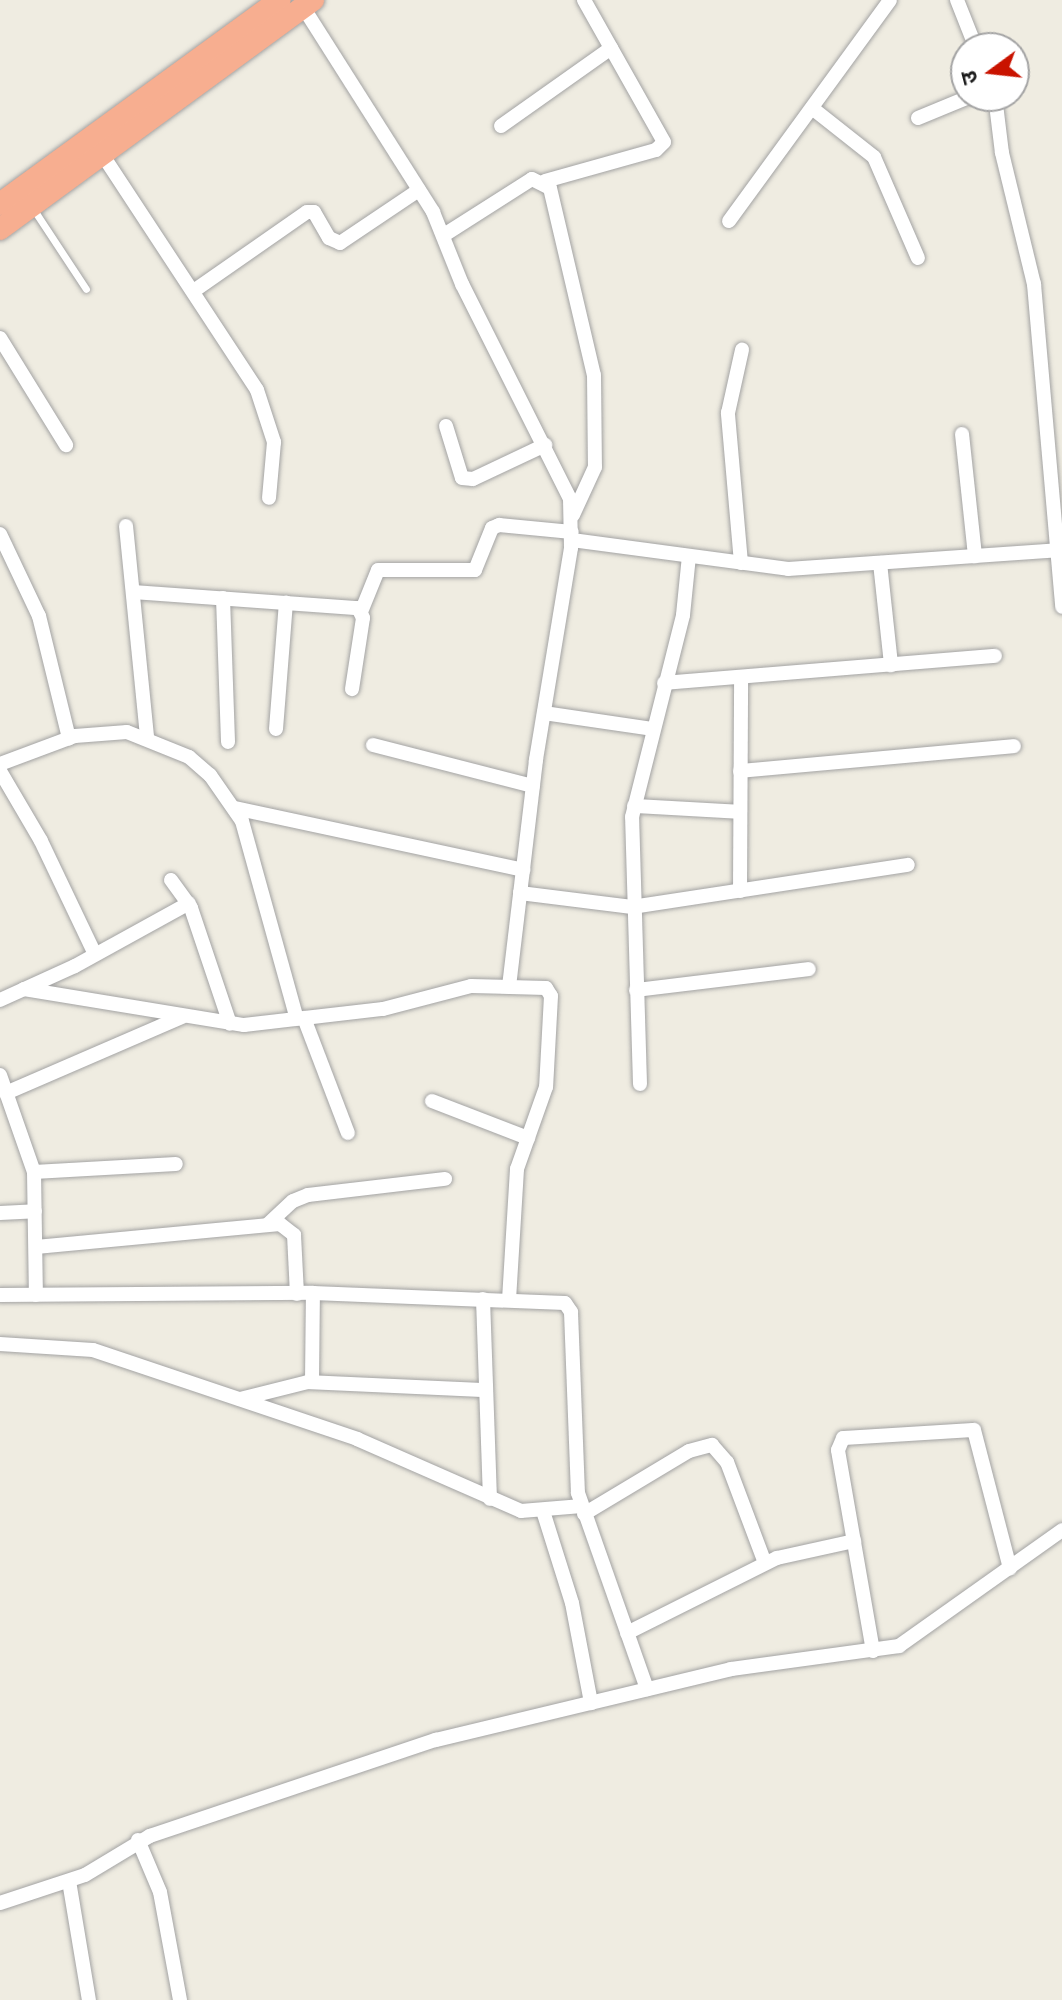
<!DOCTYPE html>
<html>
<head>
<meta charset="utf-8">
<style>
  body { margin:0 }
  #map { position:relative; width:1062px; height:2000px; overflow:hidden; background:#efece1; font-family:"Golos Text","Noto Sans Devanagari",sans-serif }
  div>[style] { position:absolute }
  [style*='--x'] { left:calc(var(--x)*1px); top:calc(var(--y)*1px); width:calc(var(--w)*1px); rotate:calc(var(--a)*1deg) }
  .roads { filter:drop-shadow(0 0 2px #a3a3a3) drop-shadow(0 0 2px #a3a3a3) }
  .service>* { height:7px; margin:-3.5px; padding:0 3.5px; transform-origin:3.5px; border-radius:3.5px; background:#fff }
  .minor>* { height:14px; margin:-7px; padding:0 7px; transform-origin:7px; border-radius:7px; background:#fff }
  .trunk>* { height:22px; margin:-11px; padding:0 11px; transform-origin:11px; border-radius:11px; background:#f7ae90 }
  span { translate:-50% -50%; white-space:nowrap; text-align:center; line-height:1.15; -webkit-text-stroke:7px #fff; paint-order:stroke }
  .north { position:absolute; left:950px; top:32px; width:80px; height:80px; box-sizing:border-box; background:#fff; border:2px solid #a4a4a4; border-radius:50%; rotate:255deg; font-size:22px; font-weight:700; line-height:32px; text-align:center; color:#1c1c1c }
  .north::after { content:''; display:block; margin:auto; width:28px; height:36px; background:#c91300; clip-path:polygon(50% 0,100% 100%,50% 72%,0 100%) }
</style>
</head>
<body>
<div id="map">
  <div class="roads">
    <div class="service">
      <div style="--x:32;--y:207;--w:98;--a:56.6"></div>
    </div>
    <div class="minor">
      <div style="--x:957;--y:0;--w:52;--a:68.4"></div>
      <div style="--x:303;--y:7;--w:243;--a:57.6"></div>
      <div style="--x:433;--y:212;--w:78;--a:68.1"></div>
      <div style="--x:462;--y:284;--w:241;--a:63.3"></div>
      <div style="--x:570;--y:499;--w:49;--a:88.8"></div>
      <div style="--x:571;--y:548;--w:215;--a:99.4"></div>
      <div style="--x:536;--y:760;--w:228;--a:96.8"></div>
      <div style="--x:995;--y:96;--w:57;--a:83"></div>
      <div style="--x:1002;--y:153;--w:135;--a:76.3"></div>
      <div style="--x:1034;--y:284;--w:324;--a:85"></div>
      <div style="--x:812;--y:108;--w:79;--a:38.3"></div>
      <div style="--x:874;--y:157;--w:110;--a:66.5"></div>
      <div style="--x:918;--y:118;--w:57;--a:-22.5"></div>
      <div style="--x:501;--y:126;--w:135;--a:-35.3"></div>
      <div style="--x:102;--y:154;--w:282;--a:56.7"></div>
      <div style="--x:257;--y:390;--w:55;--a:71.9"></div>
      <div style="--x:274;--y:442;--w:56;--a:95.1"></div>
      <div style="--x:545;--y:181;--w:115;--a:-15.6"></div>
      <div style="--x:656;--y:150;--w:11;--a:-45"></div>
      <div style="--x:664;--y:142;--w:163;--a:-119.4"></div>
      <div style="--x:729;--y:221;--w:273;--a:-53.9"></div>
      <div style="--x:444;--y:235;--w:104;--a:-32.5"></div>
      <div style="--x:532;--y:179;--w:20;--a:27"></div>
      <div style="--x:550;--y:188;--w:192;--a:76.8"></div>
      <div style="--x:594;--y:375;--w:92;--a:89.4"></div>
      <div style="--x:595;--y:467;--w:53;--a:114.6"></div>
      <div style="--x:195;--y:290;--w:136;--a:-34.9"></div>
      <div style="--x:307;--y:212;--w:7;--a:0"></div>
      <div style="--x:314;--y:212;--w:30;--a:60"></div>
      <div style="--x:329;--y:238;--w:12;--a:24"></div>
      <div style="--x:340;--y:243;--w:95;--a:-33.9"></div>
      <div style="--x:0;--y:338;--w:126;--a:58.3"></div>
      <div style="--x:446;--y:426;--w:54;--a:72.9"></div>
      <div style="--x:462;--y:478;--w:11;--a:5"></div>
      <div style="--x:473;--y:479;--w:80;--a:-25.3"></div>
      <div style="--x:962;--y:434;--w:123;--a:83.9"></div>
      <div style="--x:126;--y:526;--w:212;--a:84.3"></div>
      <div style="--x:0;--y:534;--w:91;--a:64.6"></div>
      <div style="--x:39;--y:616;--w:126;--a:76.2"></div>
      <div style="--x:572;--y:540;--w:218;--a:7.6"></div>
      <div style="--x:788;--y:569;--w:270;--a:-4"></div>
      <div style="--x:741;--y:563;--w:151;--a:-95"></div>
      <div style="--x:728;--y:413;--w:65;--a:-77.5"></div>
      <div style="--x:880;--y:563;--w:103;--a:83.8"></div>
      <div style="--x:133;--y:592;--w:226;--a:4.1"></div>
      <div style="--x:358;--y:608;--w:11;--a:63"></div>
      <div style="--x:363;--y:618;--w:72;--a:98.8"></div>
      <div style="--x:223;--y:598;--w:144;--a:88"></div>
      <div style="--x:361;--y:612;--w:45;--a:-68"></div>
      <div style="--x:378;--y:570;--w:97;--a:0"></div>
      <div style="--x:475;--y:570;--w:45;--a:-68"></div>
      <div style="--x:492;--y:528;--w:8;--a:-23"></div>
      <div style="--x:499;--y:525;--w:73;--a:5.5"></div>
      <div style="--x:664;--y:683;--w:332;--a:-4.7"></div>
      <div style="--x:544;--y:713;--w:109;--a:8.4"></div>
      <div style="--x:276;--y:729;--w:127;--a:-85.5"></div>
      <div style="--x:373;--y:745;--w:165;--a:14.4"></div>
      <div style="--x:0;--y:764;--w:80;--a:-20.5"></div>
      <div style="--x:75;--y:736;--w:52;--a:-4.4"></div>
      <div style="--x:127;--y:732;--w:67;--a:22"></div>
      <div style="--x:189;--y:757;--w:28;--a:41"></div>
      <div style="--x:210;--y:775;--w:56;--a:55.2"></div>
      <div style="--x:242;--y:821;--w:205;--a:74.5"></div>
      <div style="--x:0;--y:771;--w:81;--a:59.6"></div>
      <div style="--x:41;--y:841;--w:125;--a:64.5"></div>
      <div style="--x:740;--y:771;--w:275;--a:-5.2"></div>
      <div style="--x:634;--y:806;--w:106;--a:3.2"></div>
      <div style="--x:235;--y:808;--w:295;--a:12.1"></div>
      <div style="--x:171;--y:880;--w:34;--a:54"></div>
      <div style="--x:191;--y:908;--w:122;--a:71.4"></div>
      <div style="--x:740;--y:891;--w:214;--a:-89.7"></div>
      <div style="--x:520;--y:893;--w:113;--a:7.1"></div>
      <div style="--x:632;--y:907;--w:279;--a:-8.7"></div>
      <div style="--x:24;--y:989;--w:223;--a:9.3"></div>
      <div style="--x:244;--y:1025;--w:140;--a:-6.6"></div>
      <div style="--x:383;--y:1009;--w:91;--a:-14.6"></div>
      <div style="--x:471;--y:986;--w:75;--a:1.5"></div>
      <div style="--x:546;--y:988;--w:9;--a:58"></div>
      <div style="--x:551;--y:996;--w:91;--a:93.1"></div>
      <div style="--x:546;--y:1087;--w:87;--a:109.5"></div>
      <div style="--x:517;--y:1169;--w:131;--a:93.5"></div>
      <div style="--x:636;--y:990;--w:174;--a:-6.9"></div>
      <div style="--x:0;--y:1000;--w:82;--a:-24.4"></div>
      <div style="--x:75;--y:966;--w:130;--a:-28.9"></div>
      <div style="--x:304;--y:1018;--w:123;--a:69.1"></div>
      <div style="--x:0;--y:1075;--w:103;--a:70.7"></div>
      <div style="--x:34;--y:1172;--w:123;--a:89.1"></div>
      <div style="--x:640;--y:1084;--w:267;--a:-91.7"></div>
      <div style="--x:632;--y:817;--w:208;--a:-75.8"></div>
      <div style="--x:683;--y:615;--w:59;--a:-84.2"></div>
      <div style="--x:6;--y:1093;--w:192;--a:-23.4"></div>
      <div style="--x:432;--y:1101;--w:103;--a:21.1"></div>
      <div style="--x:34;--y:1172;--w:142;--a:-3.2"></div>
      <div style="--x:0;--y:1213;--w:35;--a:-3"></div>
      <div style="--x:267;--y:1225;--w:35;--a:-43"></div>
      <div style="--x:293;--y:1201;--w:16;--a:-22"></div>
      <div style="--x:308;--y:1195;--w:138;--a:-6.7"></div>
      <div style="--x:36;--y:1247;--w:245;--a:-5.4"></div>
      <div style="--x:280;--y:1224;--w:18;--a:38"></div>
      <div style="--x:294;--y:1235;--w:59;--a:87.1"></div>
      <div style="--x:0;--y:1295;--w:313;--a:-0.4"></div>
      <div style="--x:313;--y:1293;--w:252;--a:2.3"></div>
      <div style="--x:565;--y:1303;--w:11;--a:56"></div>
      <div style="--x:571;--y:1312;--w:181;--a:87.8"></div>
      <div style="--x:578;--y:1493;--w:208;--a:70.6"></div>
      <div style="--x:483;--y:1299;--w:200;--a:88"></div>
      <div style="--x:0;--y:1344;--w:93;--a:3.7"></div>
      <div style="--x:93;--y:1350;--w:279;--a:18.6"></div>
      <div style="--x:357;--y:1439;--w:179;--a:23.7"></div>
      <div style="--x:521;--y:1511;--w:61;--a:-4.7"></div>
      <div style="--x:312;--y:1382;--w:89;--a:-89.4"></div>
      <div style="--x:240;--y:1399;--w:70;--a:-14"></div>
      <div style="--x:308;--y:1382;--w:178;--a:2.6"></div>
      <div style="--x:543;--y:1511;--w:96;--a:72.5"></div>
      <div style="--x:572;--y:1603;--w:102;--a:79.2"></div>
      <div style="--x:584;--y:1514;--w:122;--a:-31"></div>
      <div style="--x:689;--y:1451;--w:24;--a:-15"></div>
      <div style="--x:712;--y:1445;--w:23;--a:49"></div>
      <div style="--x:727;--y:1462;--w:108;--a:69.4"></div>
      <div style="--x:627;--y:1633;--w:168;--a:-26.6"></div>
      <div style="--x:777;--y:1558;--w:79;--a:-12.4"></div>
      <div style="--x:873;--y:1651;--w:204;--a:-99.9"></div>
      <div style="--x:838;--y:1450;--w:13;--a:-67"></div>
      <div style="--x:843;--y:1438;--w:131;--a:-3.5"></div>
      <div style="--x:974;--y:1430;--w:143;--a:75.4"></div>
      <div style="--x:138;--y:1840;--w:56;--a:67.1"></div>
      <div style="--x:160;--y:1892;--w:110;--a:79.5"></div>
      <div style="--x:69;--y:1881;--w:121;--a:80.5"></div>
      <div style="--x:0;--y:1903;--w:89;--a:-18.2"></div>
      <div style="--x:85;--y:1875;--w:76;--a:-31"></div>
      <div style="--x:150;--y:1836;--w:302;--a:-18.6"></div>
      <div style="--x:436;--y:1740;--w:303;--a:-13.5"></div>
      <div style="--x:731;--y:1669;--w:170;--a:-7.8"></div>
      <div style="--x:899;--y:1646;--w:200;--a:-35.4"></div>
    </div>
    <div class="trunk">
      <div style="--x:0;--y:204;--w:346;--a:-36.1"></div>
      <div style="--x:0;--y:229;--w:388;--a:-36.2"></div>
    </div>
  </div>
  <div class="north">उ</div>
</div>
</body>
</html>
